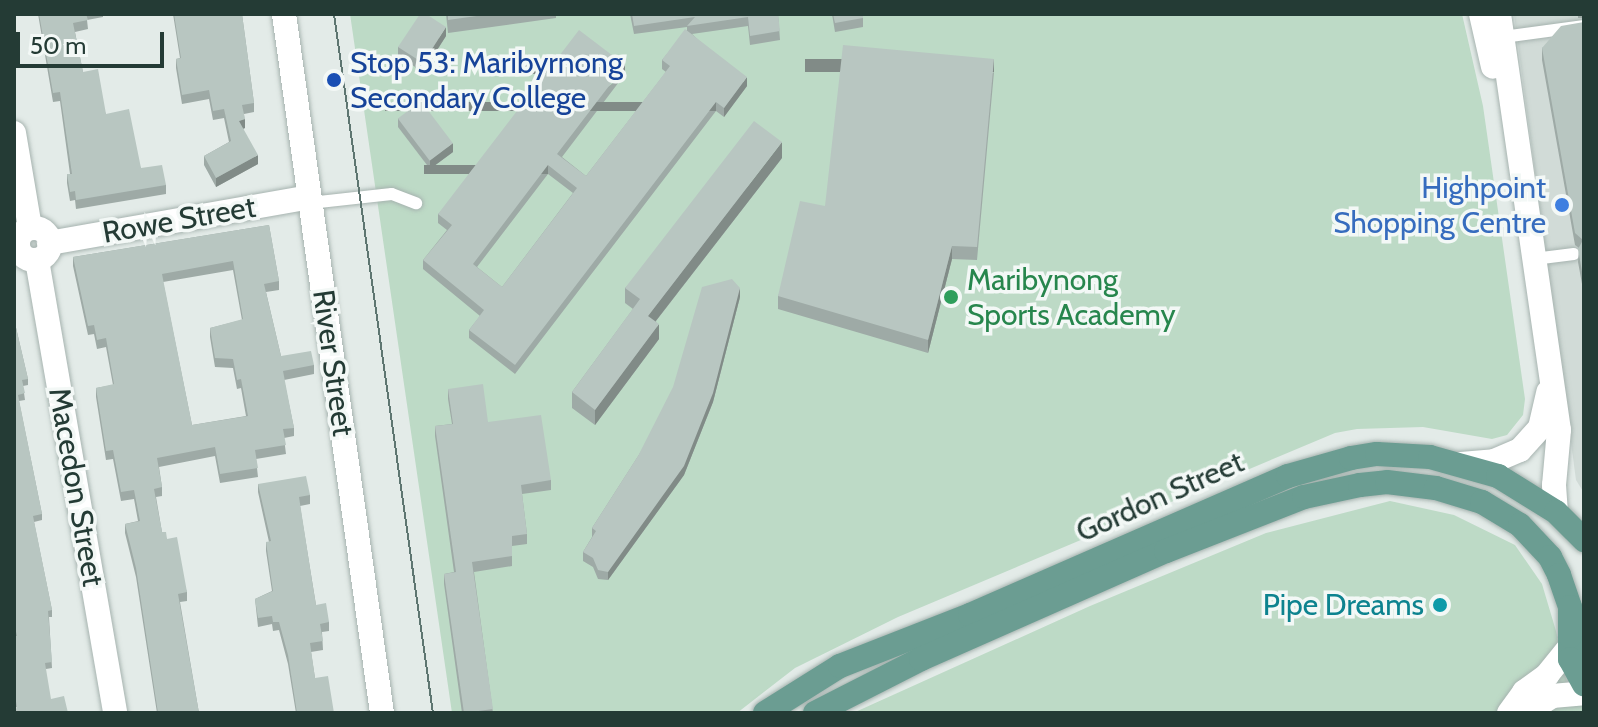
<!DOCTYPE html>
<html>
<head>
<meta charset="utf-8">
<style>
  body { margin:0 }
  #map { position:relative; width:1598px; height:727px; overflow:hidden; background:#e3ebe8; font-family:Cabin,sans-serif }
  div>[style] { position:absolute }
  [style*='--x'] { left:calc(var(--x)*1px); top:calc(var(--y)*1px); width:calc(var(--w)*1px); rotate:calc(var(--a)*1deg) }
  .built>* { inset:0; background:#d1dbd7 }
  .green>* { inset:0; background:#bddac6 }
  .roads { filter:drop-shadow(0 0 2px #a6b3af) drop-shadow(0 0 2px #a6b3af) }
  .service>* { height:12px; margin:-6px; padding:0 6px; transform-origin:6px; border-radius:6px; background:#fff }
  .minor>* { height:24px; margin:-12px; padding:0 12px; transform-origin:12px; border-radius:12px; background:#fff }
  .minor>.ring { margin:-12px; padding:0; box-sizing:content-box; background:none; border:24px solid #fff; border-radius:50% }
  .tertiary>* { height:24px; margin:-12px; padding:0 12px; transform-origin:12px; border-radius:12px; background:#fff }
  .primary>* { height:24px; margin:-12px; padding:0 12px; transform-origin:12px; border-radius:12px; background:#6b9d92 }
  .tram>* { height:2px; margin:-1px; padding:0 1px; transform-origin:1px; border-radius:1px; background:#5e7671 }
  .wall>* { inset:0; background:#9eaaa6; transform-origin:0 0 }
  .shaded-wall>* { inset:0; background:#818b87; transform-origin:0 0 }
  .building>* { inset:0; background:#b8c6c1; transform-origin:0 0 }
  .dots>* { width:22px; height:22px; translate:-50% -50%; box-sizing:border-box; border:4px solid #f3f8f6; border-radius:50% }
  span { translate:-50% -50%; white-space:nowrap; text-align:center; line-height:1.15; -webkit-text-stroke:7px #f3f8f6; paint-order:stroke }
  .transit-label { font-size:30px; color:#164399 }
  .left { translate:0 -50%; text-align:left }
  .shop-label { font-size:30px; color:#366cbe }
  .right { translate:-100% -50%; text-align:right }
  .street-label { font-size:30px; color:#243b35 }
  .leisure-label { font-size:30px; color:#27864d }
  .culture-label { font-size:30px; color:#0d838f }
  .frame { position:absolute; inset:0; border:16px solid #243b35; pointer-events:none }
  .scale { position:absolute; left:16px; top:32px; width:148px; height:36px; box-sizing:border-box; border:4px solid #243b35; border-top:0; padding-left:10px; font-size:24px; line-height:28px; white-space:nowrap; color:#243b35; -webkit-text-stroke:6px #f3f8f6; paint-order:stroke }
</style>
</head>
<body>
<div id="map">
  <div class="built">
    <div style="clip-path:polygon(1514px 14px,1584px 14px,1584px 493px,1576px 480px)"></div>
  </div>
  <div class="green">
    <div style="clip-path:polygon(350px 14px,1462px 14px,1483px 106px,1525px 399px,1523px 415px,1507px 435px,1492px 439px,1423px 427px,1357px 429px,1335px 433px,898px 617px,795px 668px,737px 713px,452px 713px)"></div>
    <div style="clip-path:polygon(1390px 501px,1454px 515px,1515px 545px,1542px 584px,1556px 631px,1567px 683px,1584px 698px,1584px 713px,853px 713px,1090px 606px,1266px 533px)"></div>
  </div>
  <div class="roads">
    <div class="service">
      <div style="--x:1503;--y:37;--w:82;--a:-7.7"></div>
      <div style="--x:310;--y:203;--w:82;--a:-6.3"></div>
      <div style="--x:392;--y:194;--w:26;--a:21"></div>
      <div style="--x:1534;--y:259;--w:40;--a:-7.1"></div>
    </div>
    <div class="minor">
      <div style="--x:1481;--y:14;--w:54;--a:77.2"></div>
      <div style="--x:1499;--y:14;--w:420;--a:81.8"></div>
      <div style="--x:1559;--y:430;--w:55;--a:95.2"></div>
      <div style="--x:1554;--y:485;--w:27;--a:86"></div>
      <div style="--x:14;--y:133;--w:96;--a:80.4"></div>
      <div class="ring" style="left:18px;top:228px;width:8px;height:8px"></div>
      <div style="--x:49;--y:243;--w:264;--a:-10"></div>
      <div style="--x:37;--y:260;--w:460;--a:80.2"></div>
      <div style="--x:1461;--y:464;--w:33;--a:-5"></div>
      <div style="--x:1494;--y:461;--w:28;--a:-23"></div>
      <div style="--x:1520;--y:450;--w:30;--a:-48"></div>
      <div style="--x:1540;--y:428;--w:37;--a:-77"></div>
      <div style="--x:1509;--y:713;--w:26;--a:-54"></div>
      <div style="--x:1524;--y:692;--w:29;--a:-36"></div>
      <div style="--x:1547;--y:675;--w:35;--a:-51"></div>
      <div style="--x:1526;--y:713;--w:31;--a:-33"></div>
      <div style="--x:1552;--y:696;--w:32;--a:-5"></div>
    </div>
    <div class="tertiary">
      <div style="--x:284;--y:14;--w:706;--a:82.02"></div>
    </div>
    <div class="primary">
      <div style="--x:1574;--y:623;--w:14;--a:107"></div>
      <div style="--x:1570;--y:636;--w:23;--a:90"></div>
      <div style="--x:1570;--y:659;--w:29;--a:61"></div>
      <div style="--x:765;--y:713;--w:89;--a:-32.1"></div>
      <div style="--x:840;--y:666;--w:140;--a:-21.4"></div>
      <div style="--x:970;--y:615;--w:347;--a:-23.6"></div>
      <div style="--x:1288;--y:476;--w:66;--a:-15.9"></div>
      <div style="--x:1351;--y:458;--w:26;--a:-9"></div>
      <div style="--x:1377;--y:454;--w:53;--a:3.2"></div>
      <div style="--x:1430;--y:457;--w:71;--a:15.6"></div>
      <div style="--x:1498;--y:476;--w:68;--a:31.8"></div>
      <div style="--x:1556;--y:512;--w:40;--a:45"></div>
      <div style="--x:815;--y:713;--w:119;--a:-27"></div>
      <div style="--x:921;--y:659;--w:268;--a:-23.8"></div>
      <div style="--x:1166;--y:551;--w:148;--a:-21.4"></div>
      <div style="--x:1304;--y:497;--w:57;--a:-12.1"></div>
      <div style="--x:1360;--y:485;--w:27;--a:-6"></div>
      <div style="--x:1387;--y:482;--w:49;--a:7"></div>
      <div style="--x:1436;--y:488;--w:48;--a:16.9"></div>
      <div style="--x:1482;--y:502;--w:44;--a:31.2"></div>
      <div style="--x:1520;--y:525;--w:44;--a:46.8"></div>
      <div style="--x:1550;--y:557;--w:20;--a:63"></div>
      <div style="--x:1559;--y:575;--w:34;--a:71"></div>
      <div style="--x:1570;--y:607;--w:29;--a:90"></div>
    </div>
  </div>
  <div class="tram">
    <div style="--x:334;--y:14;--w:706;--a:81.94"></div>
  </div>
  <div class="wall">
    <div style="clip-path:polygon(38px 14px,103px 14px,103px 17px,87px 20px,88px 29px,75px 32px,83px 72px,106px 114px,141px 168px,166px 185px,166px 194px,76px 209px,75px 200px,70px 201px,67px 183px,67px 174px,70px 174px,60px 101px,53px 102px)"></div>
    <div style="clip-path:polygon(173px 14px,242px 14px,254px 103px,254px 112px,244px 114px,245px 128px,243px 129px,258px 164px,216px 187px,204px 165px,204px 156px,229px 142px,224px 118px,213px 120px,209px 99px,182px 104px,176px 68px,176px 59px,180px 58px)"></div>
    <div style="clip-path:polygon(446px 14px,556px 14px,556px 18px,448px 33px)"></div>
    <div style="clip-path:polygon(evenodd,630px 14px,778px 14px,780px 40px,750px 45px,748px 26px,692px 34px,747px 86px,724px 117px,716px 111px,515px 374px,469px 338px,469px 330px,480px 316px,423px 269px,423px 260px,447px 230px,438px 223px,438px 214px,625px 74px,562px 157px,586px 176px,666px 72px,662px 69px,662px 60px,687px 30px,687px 27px,634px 34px,630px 14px,548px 174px,573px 193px,502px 287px,477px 267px,548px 174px)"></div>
    <div style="clip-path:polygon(832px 14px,863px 14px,863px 27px,835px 32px)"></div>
    <div style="left:1578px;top:14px;width:6px;height:4px"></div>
    <div style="clip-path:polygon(1584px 22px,1584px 295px,1578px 262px,1579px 248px,1575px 245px,1542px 60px,1542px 48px)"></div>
    <div style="clip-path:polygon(446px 36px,423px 72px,398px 56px,398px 47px)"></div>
    <div style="clip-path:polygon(994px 72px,977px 260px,952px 259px,928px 353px,778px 309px,778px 296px,825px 206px)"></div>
    <div style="clip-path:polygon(398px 118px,453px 152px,430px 169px,398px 127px)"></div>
    <div style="clip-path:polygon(782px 158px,656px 321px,659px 339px,595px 425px,572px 408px,572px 392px,633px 309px,625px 303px,625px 288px)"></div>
    <div style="clip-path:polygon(evenodd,269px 225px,279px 281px,279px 290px,266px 292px,281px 356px,314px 365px,314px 374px,284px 380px,294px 428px,294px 436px,284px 438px,286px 454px,256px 459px,258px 477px,220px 483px,215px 456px,159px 467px,162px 487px,162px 496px,156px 497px,162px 532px,167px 539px,187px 592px,187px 601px,180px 602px,199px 713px,157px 713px,136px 577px,125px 533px,125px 524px,138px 521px,134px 499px,121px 501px,113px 459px,106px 460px,96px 397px,96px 388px,113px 385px,106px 347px,97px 349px,94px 334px,88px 335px,73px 266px,73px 257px,269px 225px,233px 270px,242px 320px,210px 328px,210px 337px,215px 367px,233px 368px,237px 389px,241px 388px,246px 416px,192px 425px,163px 282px,233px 270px)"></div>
    <div style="clip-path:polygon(740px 297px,713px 402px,684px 475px,608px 580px,598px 579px,593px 567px,583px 561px,583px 552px,592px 537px,592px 528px)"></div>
    <div style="clip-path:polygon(14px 319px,28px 379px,28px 385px,23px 386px,25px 400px,19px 401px,42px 514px,42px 520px,34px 522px,52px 610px,52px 617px,49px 617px,52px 668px,46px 669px,16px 708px,14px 694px,14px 636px,16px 636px,14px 629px)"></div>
    <div style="clip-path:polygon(448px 389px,488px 422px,551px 480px,551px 490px,522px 494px,527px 534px,527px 544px,512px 546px,512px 566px,474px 572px,493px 713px,462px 713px,444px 584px,444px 574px,454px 572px,435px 436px,435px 426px,452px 424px,448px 399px)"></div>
    <div style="clip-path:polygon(258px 484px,310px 495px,310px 504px,300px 506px,316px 605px,329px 622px,329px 631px,322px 632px,323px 650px,311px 652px,315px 678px,334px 713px,296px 713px,288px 664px,279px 630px,273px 631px,272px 624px,258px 627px,255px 599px,272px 591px,266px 551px,266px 542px,269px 542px,258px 492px)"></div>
  </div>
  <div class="shaded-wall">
    <div style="clip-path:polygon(446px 27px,446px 36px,423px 72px,423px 63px)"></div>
    <div style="left:994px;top:59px;width:13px;height:189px;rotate:90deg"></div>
    <div style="left:625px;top:65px;width:9px;height:112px;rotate:90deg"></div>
    <div style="clip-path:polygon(747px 77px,747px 86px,724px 117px,724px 108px)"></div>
    <div style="left:716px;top:102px;width:9px;height:331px;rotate:90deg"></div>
    <div style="clip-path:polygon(245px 119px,245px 128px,239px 130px,239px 121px)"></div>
    <div style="clip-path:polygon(782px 142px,782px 158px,648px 331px,648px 316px)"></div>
    <div style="clip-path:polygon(453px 143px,453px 152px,430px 169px,430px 160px)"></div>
    <div style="clip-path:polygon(258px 155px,258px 164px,216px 187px,216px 178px)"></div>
    <div style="left:548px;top:165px;width:9px;height:124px;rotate:90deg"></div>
    <div style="clip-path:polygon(952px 246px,952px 259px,928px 353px,928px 340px)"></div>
    <div style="clip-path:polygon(740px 288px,740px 297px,713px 402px,684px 475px,608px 580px,608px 572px)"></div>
    <div style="clip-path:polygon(659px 324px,659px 339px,595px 425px,595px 410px)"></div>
  </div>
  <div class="building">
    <div style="clip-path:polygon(39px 14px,86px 14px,88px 20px,73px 23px,83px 72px,98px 69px,106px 114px,129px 109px,141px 168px,162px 165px,166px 185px,76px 200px,75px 191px,70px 192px,67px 174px,72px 174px,60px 92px,53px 93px)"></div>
    <div style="clip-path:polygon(174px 14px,242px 14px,254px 103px,242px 105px,245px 119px,239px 121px,258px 155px,216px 178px,204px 156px,231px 141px,224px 109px,213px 111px,209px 90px,182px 95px,176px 59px,181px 58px)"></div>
    <div style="clip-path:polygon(420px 14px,426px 14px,446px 27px,423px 63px,398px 47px)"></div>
    <div style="clip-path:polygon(448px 14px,491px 14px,448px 20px)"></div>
    <div style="clip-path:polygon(632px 14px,778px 14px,780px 31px,750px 36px,748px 17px,687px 26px,695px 17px,634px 26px)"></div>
    <div style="clip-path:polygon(833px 14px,863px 14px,863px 18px,835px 23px)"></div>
    <div style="clip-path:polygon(1584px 22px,1584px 283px,1578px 249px,1583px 240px,1575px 233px,1542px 48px,1561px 26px)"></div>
    <div style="clip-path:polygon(evenodd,685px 29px,747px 77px,724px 108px,716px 102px,515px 365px,469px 330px,484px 310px,423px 260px,452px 225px,438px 214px,579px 30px,625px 65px,557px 154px,586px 176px,670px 66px,662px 60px,685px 29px,548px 165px,577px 188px,502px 287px,473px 264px,548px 165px)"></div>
    <div style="clip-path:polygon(843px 45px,994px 59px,977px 247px,952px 246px,928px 340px,778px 296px,800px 201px,825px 206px)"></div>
    <div style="left:421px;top:101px;width:53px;height:29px;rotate:53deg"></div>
    <div style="clip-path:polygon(754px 121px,782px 142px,648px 316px,659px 324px,595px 410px,572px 392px,640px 299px,625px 288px)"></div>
    <div style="clip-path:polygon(evenodd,269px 225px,279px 281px,264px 284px,281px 356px,311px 351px,314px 365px,283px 371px,294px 428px,283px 429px,286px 445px,255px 450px,258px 468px,220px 474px,215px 447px,157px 458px,162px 487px,154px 489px,162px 532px,166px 532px,167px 539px,177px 537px,187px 592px,178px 594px,199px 713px,158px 713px,136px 568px,125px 524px,140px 521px,134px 490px,121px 492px,113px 450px,106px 451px,96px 388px,114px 384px,106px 338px,97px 340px,94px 325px,88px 326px,73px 257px,269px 225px,233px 261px,243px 319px,210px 328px,215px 358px,233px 359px,237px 380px,241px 379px,248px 416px,192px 425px,162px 274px,233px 261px)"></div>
    <div style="clip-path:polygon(732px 279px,740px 288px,713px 393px,684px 466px,608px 572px,598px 570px,593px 558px,583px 552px,596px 531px,592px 528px,638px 456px,673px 387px,702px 287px)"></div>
    <div style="clip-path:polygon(14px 319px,28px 379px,22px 380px,25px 393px,18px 395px,42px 514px,33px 516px,52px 610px,48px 611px,52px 662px,45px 663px,51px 699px,64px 696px,68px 713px,14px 713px,14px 709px,17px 708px,14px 688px,14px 636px,17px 636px,14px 623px)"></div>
    <div style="clip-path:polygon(483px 384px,488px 422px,541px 415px,551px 480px,521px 485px,527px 534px,512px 536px,512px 556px,472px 562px,493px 709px,464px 713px,444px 574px,456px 572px,435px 426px,453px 424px,448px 389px)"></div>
    <div style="clip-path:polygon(306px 476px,310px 495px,299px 497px,312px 581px,316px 605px,326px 603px,329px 622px,320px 624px,323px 641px,310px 643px,315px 678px,328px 676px,334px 713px,297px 713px,288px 655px,279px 622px,273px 622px,272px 616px,258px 618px,255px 599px,273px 591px,266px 542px,271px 541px,258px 484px)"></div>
  </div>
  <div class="dots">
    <div style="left:334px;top:80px;background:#1a4fb4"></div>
    <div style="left:1562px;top:205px;background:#3f7fe0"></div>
    <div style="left:951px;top:297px;background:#2e9e5b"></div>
    <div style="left:1440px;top:605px;background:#0f9aa8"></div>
  </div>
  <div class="transit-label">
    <span class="left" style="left:350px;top:80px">Stop 53: Maribyrnong<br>Secondary College</span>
  </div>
  <div class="shop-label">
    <span class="right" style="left:1546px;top:205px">Highpoint<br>Shopping Centre</span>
  </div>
  <div class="street-label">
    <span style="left:179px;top:220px;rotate:-10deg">Rowe Street</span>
    <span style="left:333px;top:363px;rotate:82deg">River Street</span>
    <span style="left:76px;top:487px;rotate:80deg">Macedon Street</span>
    <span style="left:1160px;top:497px;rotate:-24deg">Gordon Street</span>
  </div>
  <div class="leisure-label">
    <span class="left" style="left:967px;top:297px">Maribynong<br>Sports Academy</span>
  </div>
  <div class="culture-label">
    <span class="right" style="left:1424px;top:605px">Pipe Dreams</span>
  </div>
  <div class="frame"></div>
  <div class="scale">50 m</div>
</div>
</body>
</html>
